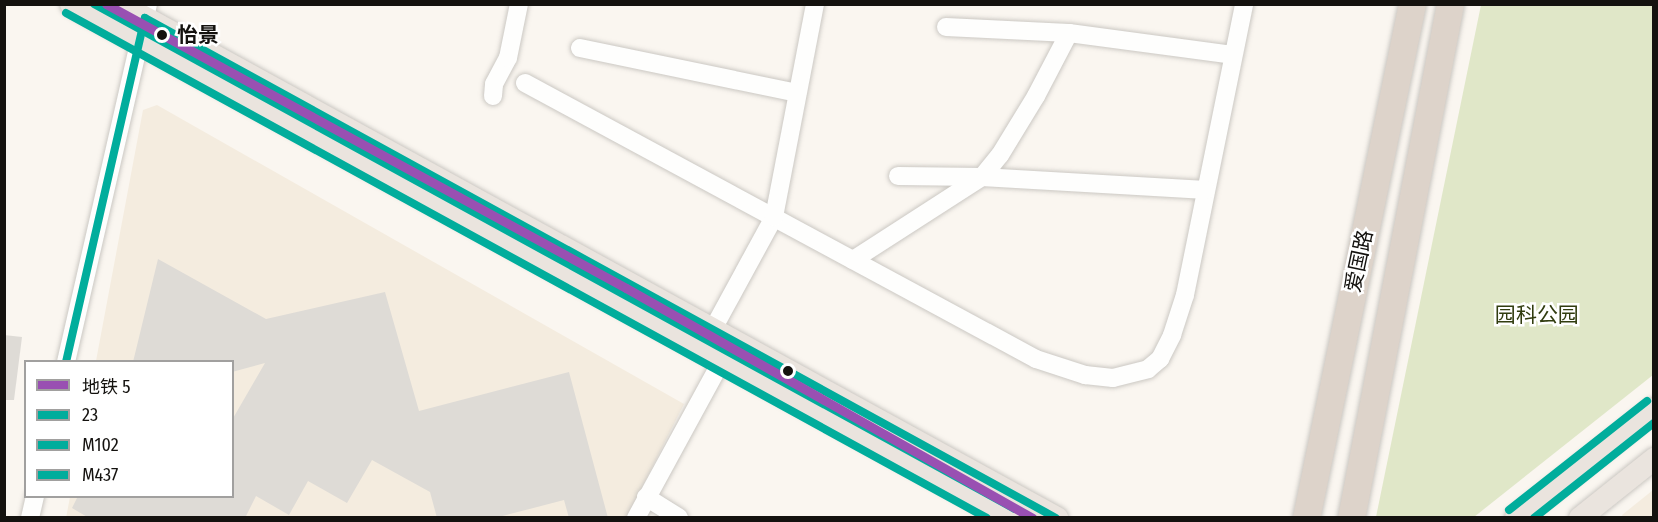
<!DOCTYPE html>
<html>
<head>
<meta charset="utf-8">
<style>
  body { margin:0 }
  #map { position:relative; width:1658px; height:522px; overflow:hidden; background:#faf6f0; font-family:"Fira Sans Condensed","Noto Sans SC",sans-serif }
  div>[style] { position:absolute }
  [style*='--x'] { left:calc(var(--x)*1px); top:calc(var(--y)*1px); width:calc(var(--w)*1px); rotate:calc(var(--a)*1deg) }
  .commercial>* { inset:0; background:#f4ecdf }
  .green>* { inset:0; background:#e0e7c8 }
  .building>* { inset:0; background:#dedbd6 }
  .roads { filter:drop-shadow(0 0 2px #cbc8c3) drop-shadow(0 0 2px #cbc8c3) }
  .minor>* { height:18px; margin:-9px; padding:0 9px; transform-origin:9px; border-radius:9px; background:#fefefd }
  .major>* { height:22px; margin:-11px; padding:0 11px; transform-origin:11px; border-radius:11px; background:#eae4de }
  .highway>* { height:27px; margin:-13.5px; padding:0 13.5px; transform-origin:13.5px; border-radius:13.5px; background:#ddd3ca }
  .bus-1>* { height:8px; margin:-4px; padding:0 4px; transform-origin:4px; border-radius:4px; background:#01ad9c }
  .bus-2>* { height:8px; margin:-4px; padding:0 4px; transform-origin:4px; border-radius:4px; background:#01ad9c }
  .bus-3>* { height:8px; margin:-4px; padding:0 4px; transform-origin:4px; border-radius:4px; background:#01ad9c }
  .metro-1>* { height:9px; margin:-4.5px; padding:0 4.5px; transform-origin:4.5px; border-radius:4.5px; background:#9950b2 }
  .dots>* { width:16px; height:16px; translate:-50% -50%; box-sizing:border-box; border:3px solid #fff; border-radius:50% }
  span { translate:-50% -50%; white-space:nowrap; text-align:center; line-height:1.15; -webkit-text-stroke:5px #fff; paint-order:stroke }
  .stop-label { font-size:21px; color:#14120f; font-weight:700 }
  .left { translate:0 -50%; text-align:left }
  .street-label { font-size:21px; color:#14120f }
  .park-label { font-size:21px; color:#313c0f }
  .frame { position:absolute; inset:0; border:6px solid #14120f; pointer-events:none }
  .legend { position:absolute; left:24px; top:360px; width:210px; height:138px; box-sizing:border-box; background:#fff; border:2px solid #a1a09f; margin:0; padding:8px 10px; list-style:none; font-size:18px; color:#14120f }
  .legend li { display:flex; align-items:center; gap:12px; height:30px }
  .legend b { width:30px; border:2px solid #a1a09f }
</style>
</head>
<body>
<div id="map">
  <div class="commercial">
    <div style="clip-path:polygon(157px 105px,684px 404px,627px 517px,66px 518px,70px 497px,232px 496px,232px 362px,96px 361px,143px 110px)"></div>
    <div style="clip-path:polygon(1653px 490px,1653px 517px,1623px 517px,1622px 515px)"></div>
  </div>
  <div class="green">
    <div style="clip-path:polygon(1481px 5px,1653px 5px,1653px 375px,1474px 517px,1376px 517px)"></div>
  </div>
  <div class="building">
    <div style="clip-path:polygon(158px 259px,266px 319px,385px 292px,419px 411px,569px 372px,608px 518px,569px 518px,564px 500px,495px 518px,437px 518px,430px 492px,372px 460px,347px 503px,308px 481px,289px 515px,256px 496px,245px 518px,89px 518px,72px 508px,78px 496px,232px 496px,232px 420px,265px 363px,232px 372px,232px 362px,133px 362px)"></div>
    <div style="clip-path:polygon(4px 335px,22px 337px,14px 400px,4px 400px)"></div>
  </div>
  <div class="roads">
    <div class="minor">
      <div style="--x:946;--y:27;--w:123;--a:2.8"></div>
      <div style="--x:1069;--y:33;--w:165;--a:7.6"></div>
      <div style="--x:580;--y:48;--w:222;--a:11.7"></div>
      <div style="--x:525;--y:83;--w:581;--a:28.37"></div>
      <div style="--x:1036;--y:359;--w:52;--a:18.1"></div>
      <div style="--x:1085;--y:375;--w:28;--a:6"></div>
      <div style="--x:1113;--y:378;--w:36;--a:-14"></div>
      <div style="--x:1148;--y:369;--w:16;--a:-40"></div>
      <div style="--x:1160;--y:359;--w:27;--a:-63"></div>
      <div style="--x:1172;--y:335;--w:42;--a:-72"></div>
      <div style="--x:1185;--y:295;--w:297;--a:-78.5"></div>
      <div style="--x:493;--y:96;--w:12;--a:-85"></div>
      <div style="--x:494;--y:84;--w:30;--a:-62"></div>
      <div style="--x:508;--y:58;--w:55;--a:-78.5"></div>
      <div style="--x:898;--y:176;--w:84;--a:0.7"></div>
      <div style="--x:982;--y:177;--w:224;--a:3.3"></div>
      <div style="--x:853;--y:260;--w:153;--a:-32.8"></div>
      <div style="--x:982;--y:177;--w:28;--a:-51"></div>
      <div style="--x:1000;--y:155;--w:69;--a:-58.6"></div>
      <div style="--x:1036;--y:96;--w:71;--a:-62.4"></div>
      <div style="--x:713;--y:329;--w:128;--a:-61.4"></div>
      <div style="--x:774;--y:217;--w:217;--a:-79.1"></div>
      <div style="--x:66;--y:362;--w:367;--a:-77.1"></div>
      <div style="--x:646;--y:497;--w:39;--a:32"></div>
      <div style="--x:30;--y:518;--w:23;--a:-77"></div>
      <div style="--x:636;--y:518;--w:180;--a:-61.4"></div>
    </div>
    <div class="major">
      <div style="--x:71;--y:4;--w:1070;--a:28.7"></div>
      <div style="--x:120;--y:4;--w:1069;--a:28.75"></div>
      <div style="--x:1516;--y:518;--w:176;--a:-38.3"></div>
      <div style="--x:1580;--y:518;--w:95;--a:-38.6"></div>
    </div>
    <div class="highway">
      <div style="--x:1306;--y:518;--w:525;--a:-78.35"></div>
      <div style="--x:1351;--y:518;--w:523;--a:-79.1"></div>
    </div>
  </div>
  <div class="bus-1">
    <div style="--x:66;--y:362;--w:353;--a:-77.1"></div>
    <div style="--x:145;--y:18;--w:1039;--a:28.76"></div>
  </div>
  <div class="bus-2">
    <div style="--x:66;--y:13;--w:1050;--a:28.74"></div>
    <div style="--x:1534;--y:518;--w:153;--a:-38.4"></div>
  </div>
  <div class="bus-3">
    <div style="--x:94;--y:4;--w:1050;--a:28.74"></div>
    <div style="--x:1509;--y:510;--w:176;--a:-38.3"></div>
  </div>
  <div class="metro-1">
    <div style="--x:106;--y:4;--w:592;--a:28.64"></div>
    <div style="--x:626;--y:288;--w:467;--a:29.5"></div>
  </div>
  <div class="dots">
    <div style="left:162px;top:35px;background:#14120f"></div>
    <div style="left:788px;top:371px;background:#14120f"></div>
  </div>
  <div class="stop-label">
    <span class="left" style="left:177px;top:35px">怡景</span>
  </div>
  <div class="street-label">
    <span style="left:1359px;top:261px;rotate:-78deg">爱国路</span>
  </div>
  <div class="park-label">
    <span style="left:1537px;top:315px">园科公园</span>
  </div>
  <div class="frame"></div>
  <ul class="legend">
  <li><b style="height:8px;background:#9950b2"></b>地铁 5</li>
  <li><b style="height:8px;background:#01ad9c"></b>23</li>
  <li><b style="height:8px;background:#01ad9c"></b>M102</li>
  <li><b style="height:8px;background:#01ad9c"></b>M437</li>
  </ul>
</div>
</body>
</html>
